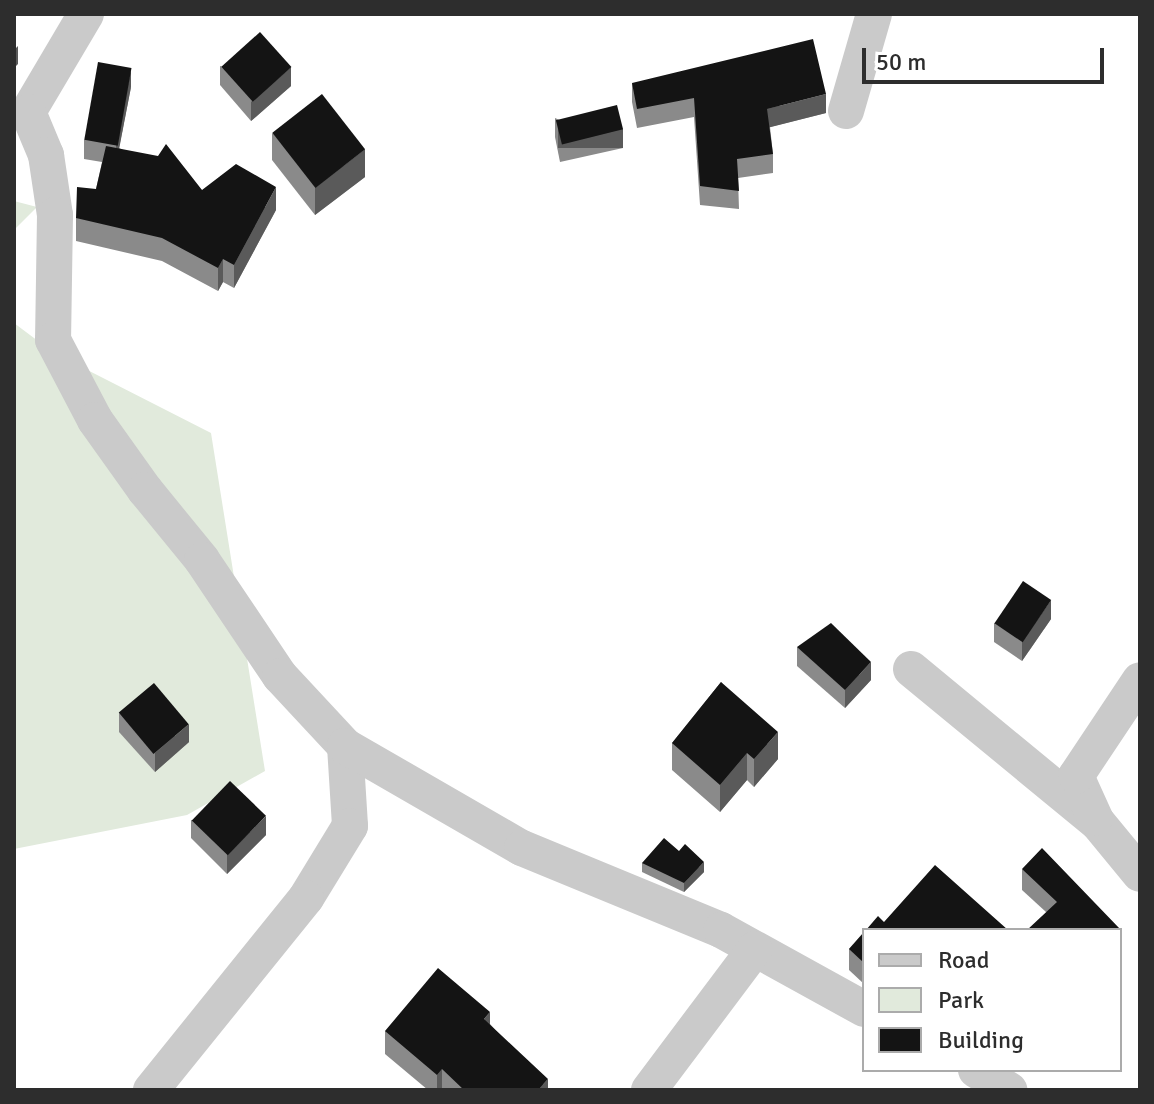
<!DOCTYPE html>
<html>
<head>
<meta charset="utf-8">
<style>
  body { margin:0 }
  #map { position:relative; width:1154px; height:1104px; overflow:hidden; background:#fff; font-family:Signika,sans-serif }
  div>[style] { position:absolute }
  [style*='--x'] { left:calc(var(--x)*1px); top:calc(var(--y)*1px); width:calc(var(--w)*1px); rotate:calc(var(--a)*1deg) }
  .green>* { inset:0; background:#e1eadc }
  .minor>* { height:36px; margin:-18px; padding:0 18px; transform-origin:18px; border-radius:18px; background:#cacaca }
  .wall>* { inset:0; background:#8a8a8a }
  .shaded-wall>* { inset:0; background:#5a5a5a; transform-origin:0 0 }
  .building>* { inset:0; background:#141414; transform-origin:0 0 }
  span { translate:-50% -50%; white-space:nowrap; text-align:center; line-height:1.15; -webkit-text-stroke:8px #fff; paint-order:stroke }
  .frame { position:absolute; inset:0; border:16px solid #2d2d2d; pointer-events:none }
  .legend { position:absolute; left:862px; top:928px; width:260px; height:144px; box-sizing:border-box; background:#fff; border:2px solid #ababab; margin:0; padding:10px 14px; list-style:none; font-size:24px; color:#2d2d2d }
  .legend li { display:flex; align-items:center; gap:16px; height:40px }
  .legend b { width:40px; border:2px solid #ababab }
  .scale { position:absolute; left:862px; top:48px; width:242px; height:36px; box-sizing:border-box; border:4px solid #2d2d2d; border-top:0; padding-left:10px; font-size:24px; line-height:28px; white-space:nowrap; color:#2d2d2d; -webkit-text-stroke:6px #fff; paint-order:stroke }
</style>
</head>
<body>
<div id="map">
  <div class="green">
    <div style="clip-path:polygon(14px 201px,37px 207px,14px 230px)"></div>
    <div style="clip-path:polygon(14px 323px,54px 353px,211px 433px,265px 771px,187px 815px,14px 849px)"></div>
  </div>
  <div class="minor">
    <div style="--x:86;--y:14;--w:114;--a:120.6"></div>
    <div style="--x:28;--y:112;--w:47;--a:67.3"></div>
    <div style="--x:46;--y:155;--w:61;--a:81.5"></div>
    <div style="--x:55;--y:215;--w:125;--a:90.9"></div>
    <div style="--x:53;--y:340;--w:90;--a:62.3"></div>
    <div style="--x:95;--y:420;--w:86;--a:54.5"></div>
    <div style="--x:145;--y:490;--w:90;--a:50.8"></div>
    <div style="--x:202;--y:560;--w:140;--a:56.1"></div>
    <div style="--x:280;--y:676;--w:96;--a:47.1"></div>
    <div style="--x:345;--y:746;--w:80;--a:86.4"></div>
    <div style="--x:350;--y:826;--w:84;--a:121.4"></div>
    <div style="--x:306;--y:898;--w:247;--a:128.9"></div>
    <div style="--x:846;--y:111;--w:101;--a:-73.9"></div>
    <div style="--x:911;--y:669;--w:242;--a:39.5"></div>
    <div style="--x:1098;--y:823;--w:66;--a:50.5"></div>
    <div style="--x:345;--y:746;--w:204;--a:30"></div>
    <div style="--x:522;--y:848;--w:215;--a:22.4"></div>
    <div style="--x:721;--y:930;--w:163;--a:28.9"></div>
    <div style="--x:1095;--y:818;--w:46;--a:-114.3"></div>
    <div style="--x:1076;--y:776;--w:115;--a:-56.3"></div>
    <div style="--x:976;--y:1070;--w:39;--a:31"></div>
    <div style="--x:649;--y:1090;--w:176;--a:-53.1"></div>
  </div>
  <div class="wall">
    <div style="clip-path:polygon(220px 66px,291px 86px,251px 121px,220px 85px)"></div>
    <div style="clip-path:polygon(632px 83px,826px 113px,770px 127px,773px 154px,773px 173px,738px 178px,739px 209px,700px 205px,694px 117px,637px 128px,632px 102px)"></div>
    <div style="clip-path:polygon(131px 87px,119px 148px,202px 190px,276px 210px,234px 288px,223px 282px,218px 291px,162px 261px,76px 241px,76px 218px,96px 189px,102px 162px,84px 159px,84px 140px)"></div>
    <div style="clip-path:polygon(555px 118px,623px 148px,560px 162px,555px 137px)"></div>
    <div style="clip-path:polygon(272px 133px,365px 177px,315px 215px,272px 160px)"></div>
    <div style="clip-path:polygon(1051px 619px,1022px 661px,994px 642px,994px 623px)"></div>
    <div style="clip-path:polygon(797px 647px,871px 680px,845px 708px,797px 666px)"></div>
    <div style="clip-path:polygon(721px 682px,778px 759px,754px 787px,747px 780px,720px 812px,672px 770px,672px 743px)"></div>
    <div style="clip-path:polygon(119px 713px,189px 742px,155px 772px,119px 732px)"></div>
    <div style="clip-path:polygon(191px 820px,266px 835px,227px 874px,191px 838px)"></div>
    <div style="clip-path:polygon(679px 851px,704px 872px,684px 892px,642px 872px,642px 863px)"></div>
    <div style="clip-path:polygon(1022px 869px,1120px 930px,1046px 912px,1022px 890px)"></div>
    <div style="clip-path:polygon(864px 932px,864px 984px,849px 970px,849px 949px)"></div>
    <div style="clip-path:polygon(490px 1024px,548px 1090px,428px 1090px,385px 1054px,385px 1031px)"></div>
  </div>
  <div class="shaded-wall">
    <div style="clip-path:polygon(18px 46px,18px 64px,14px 68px,14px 50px)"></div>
    <div style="clip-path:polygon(291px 67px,291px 86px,251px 121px,251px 102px)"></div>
    <div style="clip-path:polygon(131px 68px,131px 87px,116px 165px,116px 146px)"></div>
    <div style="clip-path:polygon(826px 94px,826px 113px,767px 128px,767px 109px)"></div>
    <div style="left:623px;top:129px;width:19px;height:65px;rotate:90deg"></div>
    <div style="clip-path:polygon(365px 149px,365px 177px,315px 215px,315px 188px)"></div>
    <div style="clip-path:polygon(276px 187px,276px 210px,234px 288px,234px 265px)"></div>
    <div style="clip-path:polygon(223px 259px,223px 282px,218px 291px,218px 268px)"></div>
    <div style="clip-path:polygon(1051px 600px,1051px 619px,1022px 661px,1022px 642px)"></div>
    <div style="clip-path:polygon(871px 662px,871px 680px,845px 708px,845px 690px)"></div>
    <div style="clip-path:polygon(189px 724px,189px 742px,155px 772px,155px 753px)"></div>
    <div style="clip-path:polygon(778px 732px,778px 759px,754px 787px,754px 759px)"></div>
    <div style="clip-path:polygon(747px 753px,747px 780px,720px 812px,720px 785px)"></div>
    <div style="clip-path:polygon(266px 816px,266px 835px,227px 874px,227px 855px)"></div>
    <div style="clip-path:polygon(704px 862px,704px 872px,684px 892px,684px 883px)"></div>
    <div style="clip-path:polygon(490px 1012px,490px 1035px,484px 1019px)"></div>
    <div style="clip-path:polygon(442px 1069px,442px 1090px,437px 1090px,437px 1075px)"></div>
    <div style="clip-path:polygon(548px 1079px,548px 1090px,538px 1090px)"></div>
  </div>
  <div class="building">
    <div style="left:260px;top:32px;width:47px;height:52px;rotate:48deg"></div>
    <div style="clip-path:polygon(813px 39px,826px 94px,767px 109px,773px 154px,737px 159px,739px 191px,700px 186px,694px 98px,637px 109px,632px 83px)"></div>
    <div style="left:98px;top:62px;width:34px;height:79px;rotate:10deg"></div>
    <div style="left:322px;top:94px;width:70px;height:63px;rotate:52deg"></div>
    <div style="left:617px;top:105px;width:25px;height:63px;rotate:76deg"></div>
    <div style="clip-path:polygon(166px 144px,202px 190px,236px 164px,276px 187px,234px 265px,223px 259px,218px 268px,162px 238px,76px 218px,77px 187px,96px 189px,106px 146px,158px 156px)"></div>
    <div style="left:1023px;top:581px;width:34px;height:51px;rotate:34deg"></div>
    <div style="clip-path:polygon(831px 623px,871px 662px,845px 690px,797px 647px)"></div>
    <div style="clip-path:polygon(721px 682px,778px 732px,754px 759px,747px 753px,720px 785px,672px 743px)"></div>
    <div style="left:154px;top:683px;width:54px;height:46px;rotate:50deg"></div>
    <div style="left:230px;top:781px;width:50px;height:55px;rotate:44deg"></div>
    <div style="clip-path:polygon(664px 838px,679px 851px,685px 844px,704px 862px,684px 883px,642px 863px)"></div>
    <div style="clip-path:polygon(1042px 848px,1120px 929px,1118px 930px,1027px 930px,1057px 902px,1022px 869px)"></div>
    <div style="clip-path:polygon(935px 865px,1008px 930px,866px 930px,878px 916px,884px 922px)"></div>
    <div style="clip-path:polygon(864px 932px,864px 963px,849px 949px)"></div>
    <div style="clip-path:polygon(438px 968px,490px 1012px,484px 1019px,548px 1079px,538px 1090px,464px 1090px,442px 1069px,437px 1075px,385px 1031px)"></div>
  </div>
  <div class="frame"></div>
  <ul class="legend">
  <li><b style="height:10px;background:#cacaca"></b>Road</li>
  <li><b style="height:22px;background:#e1eadc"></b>Park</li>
  <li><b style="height:22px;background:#141414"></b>Building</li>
  </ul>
  <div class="scale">50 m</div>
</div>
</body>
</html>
